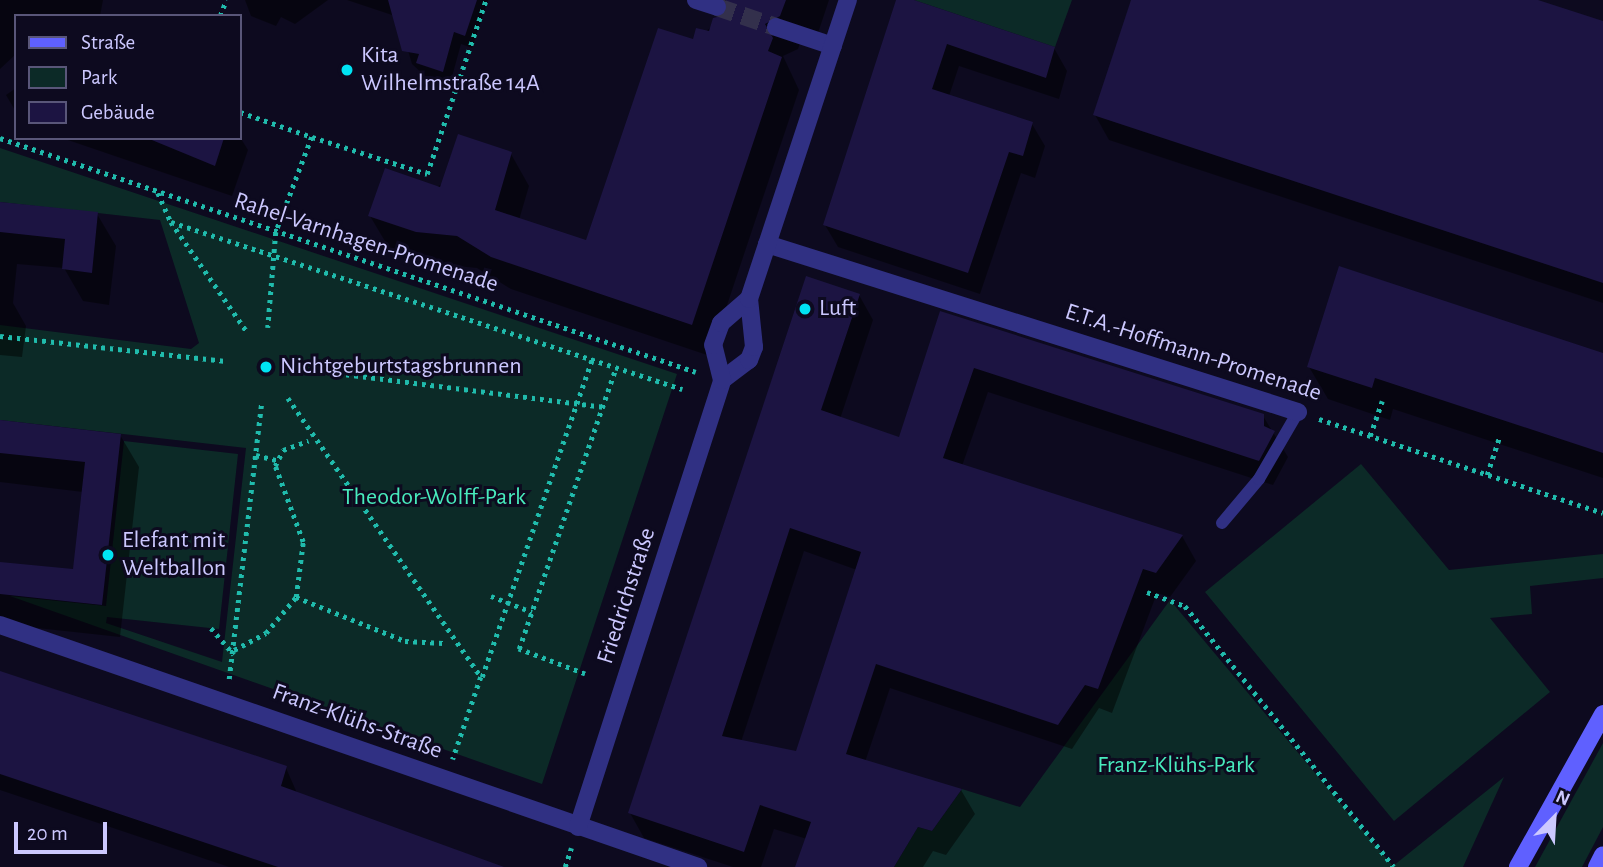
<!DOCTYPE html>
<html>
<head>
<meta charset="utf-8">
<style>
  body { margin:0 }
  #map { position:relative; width:1603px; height:867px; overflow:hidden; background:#0d0a1f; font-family:"Alegreya Sans",sans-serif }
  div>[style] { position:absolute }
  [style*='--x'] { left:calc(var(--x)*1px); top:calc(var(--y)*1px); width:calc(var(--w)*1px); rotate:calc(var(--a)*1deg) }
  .green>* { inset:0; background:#0c2a27 }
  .shadow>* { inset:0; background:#0007 }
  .building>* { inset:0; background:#1c1442 }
  .minor-tunnel>* { height:18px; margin-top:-9px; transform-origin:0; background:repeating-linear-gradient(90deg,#33304c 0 18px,transparent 0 27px) }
  .path>* { height:4.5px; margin-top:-2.25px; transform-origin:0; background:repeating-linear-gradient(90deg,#20bbac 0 3.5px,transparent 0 8.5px) }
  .service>* { height:12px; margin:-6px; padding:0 6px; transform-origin:6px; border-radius:6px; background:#303083 }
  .minor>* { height:18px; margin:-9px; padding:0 9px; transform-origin:9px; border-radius:9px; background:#303083 }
  .secondary>* { height:18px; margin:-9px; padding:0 9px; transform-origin:9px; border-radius:9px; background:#5f60ff }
  .dots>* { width:19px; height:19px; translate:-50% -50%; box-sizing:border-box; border:4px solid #0d0a1f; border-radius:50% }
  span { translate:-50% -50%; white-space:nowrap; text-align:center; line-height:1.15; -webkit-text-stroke:6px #0d0a1f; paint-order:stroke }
  .poi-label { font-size:24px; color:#ccc8ff }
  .left { translate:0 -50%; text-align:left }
  .street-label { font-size:24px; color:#ccc8ff }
  .park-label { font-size:24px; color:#48ebbd }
  .legend { position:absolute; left:14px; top:14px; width:228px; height:126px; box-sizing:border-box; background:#0d0a1f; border:2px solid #595679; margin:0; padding:9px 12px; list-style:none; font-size:21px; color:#ccc8ff }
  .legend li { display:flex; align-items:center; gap:14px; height:35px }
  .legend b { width:35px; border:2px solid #595679 }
  .north { position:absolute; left:1519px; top:783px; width:70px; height:70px; -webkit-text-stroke:5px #0d0a1f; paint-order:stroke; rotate:24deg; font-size:19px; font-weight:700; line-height:28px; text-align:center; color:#ccc8ff }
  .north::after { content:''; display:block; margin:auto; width:24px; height:32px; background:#ccc8ff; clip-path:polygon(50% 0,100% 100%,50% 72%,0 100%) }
  .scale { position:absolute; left:14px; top:822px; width:93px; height:32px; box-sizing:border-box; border:4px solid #ccc8ff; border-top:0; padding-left:9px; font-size:21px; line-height:24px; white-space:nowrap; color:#ccc8ff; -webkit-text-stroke:5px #0d0a1f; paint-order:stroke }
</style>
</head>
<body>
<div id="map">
  <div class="green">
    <div style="clip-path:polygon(914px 0,1072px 0,1055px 47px)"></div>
    <div style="clip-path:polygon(0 148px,677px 374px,542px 784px,10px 596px,106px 606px,124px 441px,238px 454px,219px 629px,107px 617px,106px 623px,222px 662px,246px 448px,0 420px,0 325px,191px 349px,199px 343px,160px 220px,0 202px)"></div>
    <div style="clip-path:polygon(1361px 464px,1449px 570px,1603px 554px,1603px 578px,1530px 586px,1532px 614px,1490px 618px,1550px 692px,1394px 821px,1205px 592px)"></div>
    <div style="clip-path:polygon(1170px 600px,1393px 866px,1504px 777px,1463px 867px,894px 867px,918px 827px,932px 831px,962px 789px,1020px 807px)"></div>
    <div style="clip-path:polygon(1603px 743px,1603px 827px,1582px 867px,1535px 867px)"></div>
  </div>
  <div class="shadow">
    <div style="clip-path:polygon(0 0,103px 0,100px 16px,16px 16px,16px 54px,0 69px)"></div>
    <div style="clip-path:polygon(245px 0,328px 0,295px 24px,281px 17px,276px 26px,251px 16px)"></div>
    <div style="clip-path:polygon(347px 0,488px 0,472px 48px,461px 44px,450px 84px,425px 76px,412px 64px,398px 17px)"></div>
    <div style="clip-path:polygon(724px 0,829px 0,816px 39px,803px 35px,798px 49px,783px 56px,799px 90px,710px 356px,511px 289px,477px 268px,435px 264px,389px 248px,370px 216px,511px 154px,529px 186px,519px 220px,587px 242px,694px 41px,730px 12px)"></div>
    <div style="clip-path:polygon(898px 0,1054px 48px,1067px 71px,1059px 99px,959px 66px,949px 96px,1032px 124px,1045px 146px,1035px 178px,1021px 173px,980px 294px,838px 247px,825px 225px)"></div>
    <div style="clip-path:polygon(1133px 0,1533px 0,1603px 23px,1603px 303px,1109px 140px,1095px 115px)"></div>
    <div style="clip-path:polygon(16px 88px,16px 112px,6px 95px)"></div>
    <div style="clip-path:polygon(240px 137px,248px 150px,232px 196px,62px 138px)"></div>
    <div style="clip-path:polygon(0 204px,97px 214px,116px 246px,109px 305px,83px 301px,64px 268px,17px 264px,13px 303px,26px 326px,22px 357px,0 355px)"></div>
    <div style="clip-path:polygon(evenodd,859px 295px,873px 320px,840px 419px,900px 439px,942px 313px,1263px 416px,1288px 457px,1273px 485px,988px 392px,962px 466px,1182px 536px,1196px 561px,1170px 597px,1157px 593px,1112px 713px,1099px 708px,1072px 749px,890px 688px,865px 762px,961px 790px,975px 814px,946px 855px,933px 851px,923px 867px,797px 867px,807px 839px,774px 829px,761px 867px,733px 867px,644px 838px,630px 813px,859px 295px,804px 551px,857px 570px,797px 753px,741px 742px,804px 551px)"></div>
    <div style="clip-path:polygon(1603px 355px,1603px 478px,1393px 409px,1390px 420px,1328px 399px,1309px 367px)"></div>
    <div style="clip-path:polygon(0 422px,120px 435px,139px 467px,120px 637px,0 624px,0 564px,74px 571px,83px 492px,0 482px)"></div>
    <div style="clip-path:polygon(0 673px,286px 768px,297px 793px,498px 867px,229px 867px,0 790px)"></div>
  </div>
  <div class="building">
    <div style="clip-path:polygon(388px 0,477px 0,465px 36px,454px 32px,443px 72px,416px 63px,419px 54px,402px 51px)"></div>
    <div style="clip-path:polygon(726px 0,786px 0,780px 16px,765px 24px,773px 38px,768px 51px,782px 57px,692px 325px,491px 257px,457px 236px,416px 232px,368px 216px,385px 168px,440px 187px,458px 134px,512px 152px,495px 210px,586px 240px,658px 28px,693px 39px,696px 28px,709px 31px,713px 18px,725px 15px)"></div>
    <div style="clip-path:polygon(896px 0,914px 0,1055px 47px,1046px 78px,947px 44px,932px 89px,1033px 122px,1023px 156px,1009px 152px,968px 273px,823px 225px)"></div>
    <div style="clip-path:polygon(1131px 0,1538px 0,1603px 21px,1603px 283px,1093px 115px)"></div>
    <div style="clip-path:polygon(147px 138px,224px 138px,215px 166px)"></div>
    <div style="clip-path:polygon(0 202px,98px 212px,92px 273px,62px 269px,65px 239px,0 232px)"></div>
    <div style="clip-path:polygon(1339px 266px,1603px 353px,1603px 453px,1375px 378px,1372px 388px,1307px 367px)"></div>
    <div style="clip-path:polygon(evenodd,806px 276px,860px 294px,821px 410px,899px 437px,940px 311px,1264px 414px,1264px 426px,1275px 431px,1259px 461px,974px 368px,943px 458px,1183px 535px,1156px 573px,1143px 569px,1098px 689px,1085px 685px,1058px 725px,876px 664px,846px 754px,962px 789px,932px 831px,918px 827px,894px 867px,795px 867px,811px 822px,760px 805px,744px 852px,628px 813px,806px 276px,790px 528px,861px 552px,796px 751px,722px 736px,790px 528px)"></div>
    <div style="clip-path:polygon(0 420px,121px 434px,102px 605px,0 594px,0 562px,73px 569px,85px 462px,0 453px)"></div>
    <div style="clip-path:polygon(0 671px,287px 766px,281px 786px,504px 867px,278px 867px,0 774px)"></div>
  </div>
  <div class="minor-tunnel">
    <div style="--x:717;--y:7;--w:62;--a:18.7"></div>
  </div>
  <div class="path">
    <div style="--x:220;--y:16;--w:17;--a:-69"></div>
    <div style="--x:240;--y:112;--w:76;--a:19.1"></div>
    <div style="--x:312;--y:137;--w:102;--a:110.8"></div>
    <div style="--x:276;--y:232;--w:96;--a:94.8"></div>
    <div style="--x:312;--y:137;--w:121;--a:17.8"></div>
    <div style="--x:427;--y:174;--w:184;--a:-71.3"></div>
    <div style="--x:0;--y:138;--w:734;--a:18.58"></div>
    <div style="--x:158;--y:193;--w:32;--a:66"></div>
    <div style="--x:171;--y:222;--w:135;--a:55.3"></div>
    <div style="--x:171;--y:222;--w:538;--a:18.1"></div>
    <div style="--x:0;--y:336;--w:227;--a:6.3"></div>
    <div style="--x:304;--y:369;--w:301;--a:7.2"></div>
    <div style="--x:288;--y:398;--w:339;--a:55.3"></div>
    <div style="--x:481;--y:677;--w:87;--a:108.9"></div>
    <div style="--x:1319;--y:419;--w:299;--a:18.3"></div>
    <div style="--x:1370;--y:436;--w:37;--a:-71"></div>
    <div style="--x:256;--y:455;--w:21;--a:14"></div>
    <div style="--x:1487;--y:475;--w:39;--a:-72"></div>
    <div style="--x:1147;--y:592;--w:40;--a:20.2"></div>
    <div style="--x:1185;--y:606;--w:334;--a:51.3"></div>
    <div style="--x:491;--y:596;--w:44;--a:21.3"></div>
    <div style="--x:296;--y:597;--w:118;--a:22"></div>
    <div style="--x:405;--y:641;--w:38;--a:3"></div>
    <div style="--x:211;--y:628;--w:35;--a:49"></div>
    <div style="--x:234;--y:650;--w:36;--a:-28"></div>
    <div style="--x:266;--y:633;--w:47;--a:-50.2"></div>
    <div style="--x:296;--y:597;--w:55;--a:-82.7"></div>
    <div style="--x:303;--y:542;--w:81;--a:-110.2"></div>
    <div style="--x:275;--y:466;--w:18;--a:-63"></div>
    <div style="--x:283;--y:450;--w:27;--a:-20"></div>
    <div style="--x:585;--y:674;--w:71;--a:-159.3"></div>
    <div style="--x:519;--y:649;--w:298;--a:-71"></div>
    <div style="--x:482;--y:677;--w:336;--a:-70.9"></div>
    <div style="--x:229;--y:679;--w:276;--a:-83.3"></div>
    <div style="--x:565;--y:867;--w:20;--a:-72"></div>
  </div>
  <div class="service">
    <div style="--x:1222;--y:523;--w:57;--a:-49.9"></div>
    <div style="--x:1259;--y:479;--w:78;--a:-59.8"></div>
  </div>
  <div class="minor">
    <div style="--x:696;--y:0;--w:22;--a:18"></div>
    <div style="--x:776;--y:27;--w:60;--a:18.4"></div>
    <div style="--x:767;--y:244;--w:557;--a:17.56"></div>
    <div style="--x:722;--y:380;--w:34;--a:-37"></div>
    <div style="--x:749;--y:360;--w:14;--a:-69"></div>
    <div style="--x:754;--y:347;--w:48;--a:-95.9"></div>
    <div style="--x:0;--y:625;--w:739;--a:19.12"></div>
    <div style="--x:578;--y:827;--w:470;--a:-72.1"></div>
    <div style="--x:722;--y:380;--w:36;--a:-104"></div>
    <div style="--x:713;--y:345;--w:23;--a:-70"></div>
    <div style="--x:721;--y:323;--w:37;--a:-41"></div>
    <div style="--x:749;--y:299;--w:315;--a:-71.7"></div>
  </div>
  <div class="secondary">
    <div style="--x:1518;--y:867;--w:175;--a:-60.9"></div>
    <div style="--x:1597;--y:867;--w:13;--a:-63"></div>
  </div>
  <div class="dots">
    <div style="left:347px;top:70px;background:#00e3f3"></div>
    <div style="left:805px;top:309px;background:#00e3f3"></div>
    <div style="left:266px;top:367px;background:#00e3f3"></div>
    <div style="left:108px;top:555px;background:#00e3f3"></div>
  </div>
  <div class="poi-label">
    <span class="left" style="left:361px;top:70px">Kita<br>Wilhelmstraße 14A</span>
    <span class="left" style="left:819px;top:309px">Luft</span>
    <span class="left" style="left:280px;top:367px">Nichtgeburtstagsbrunnen</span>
    <span class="left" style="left:122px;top:555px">Elefant mit<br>Weltballon</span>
  </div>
  <div class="street-label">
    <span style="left:366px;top:243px;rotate:18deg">Rahel-Varnhagen-Promenade</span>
    <span style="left:1193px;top:353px;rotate:18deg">E.T.A.-Hoffmann-Promenade</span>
    <span style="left:627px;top:596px;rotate:-72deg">Friedrichstraße</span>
    <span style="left:357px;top:722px;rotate:20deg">Franz-Klühs-Straße</span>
  </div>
  <div class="park-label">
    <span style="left:434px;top:498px">Theodor-Wolff-Park</span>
    <span style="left:1176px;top:766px">Franz-Klühs-Park</span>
  </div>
  <ul class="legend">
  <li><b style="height:9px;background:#5f60ff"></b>Straße</li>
  <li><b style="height:19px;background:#0c2a27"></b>Park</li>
  <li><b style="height:19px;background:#1c1442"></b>Gebäude</li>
  </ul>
  <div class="north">N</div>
  <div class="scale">20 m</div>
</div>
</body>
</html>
